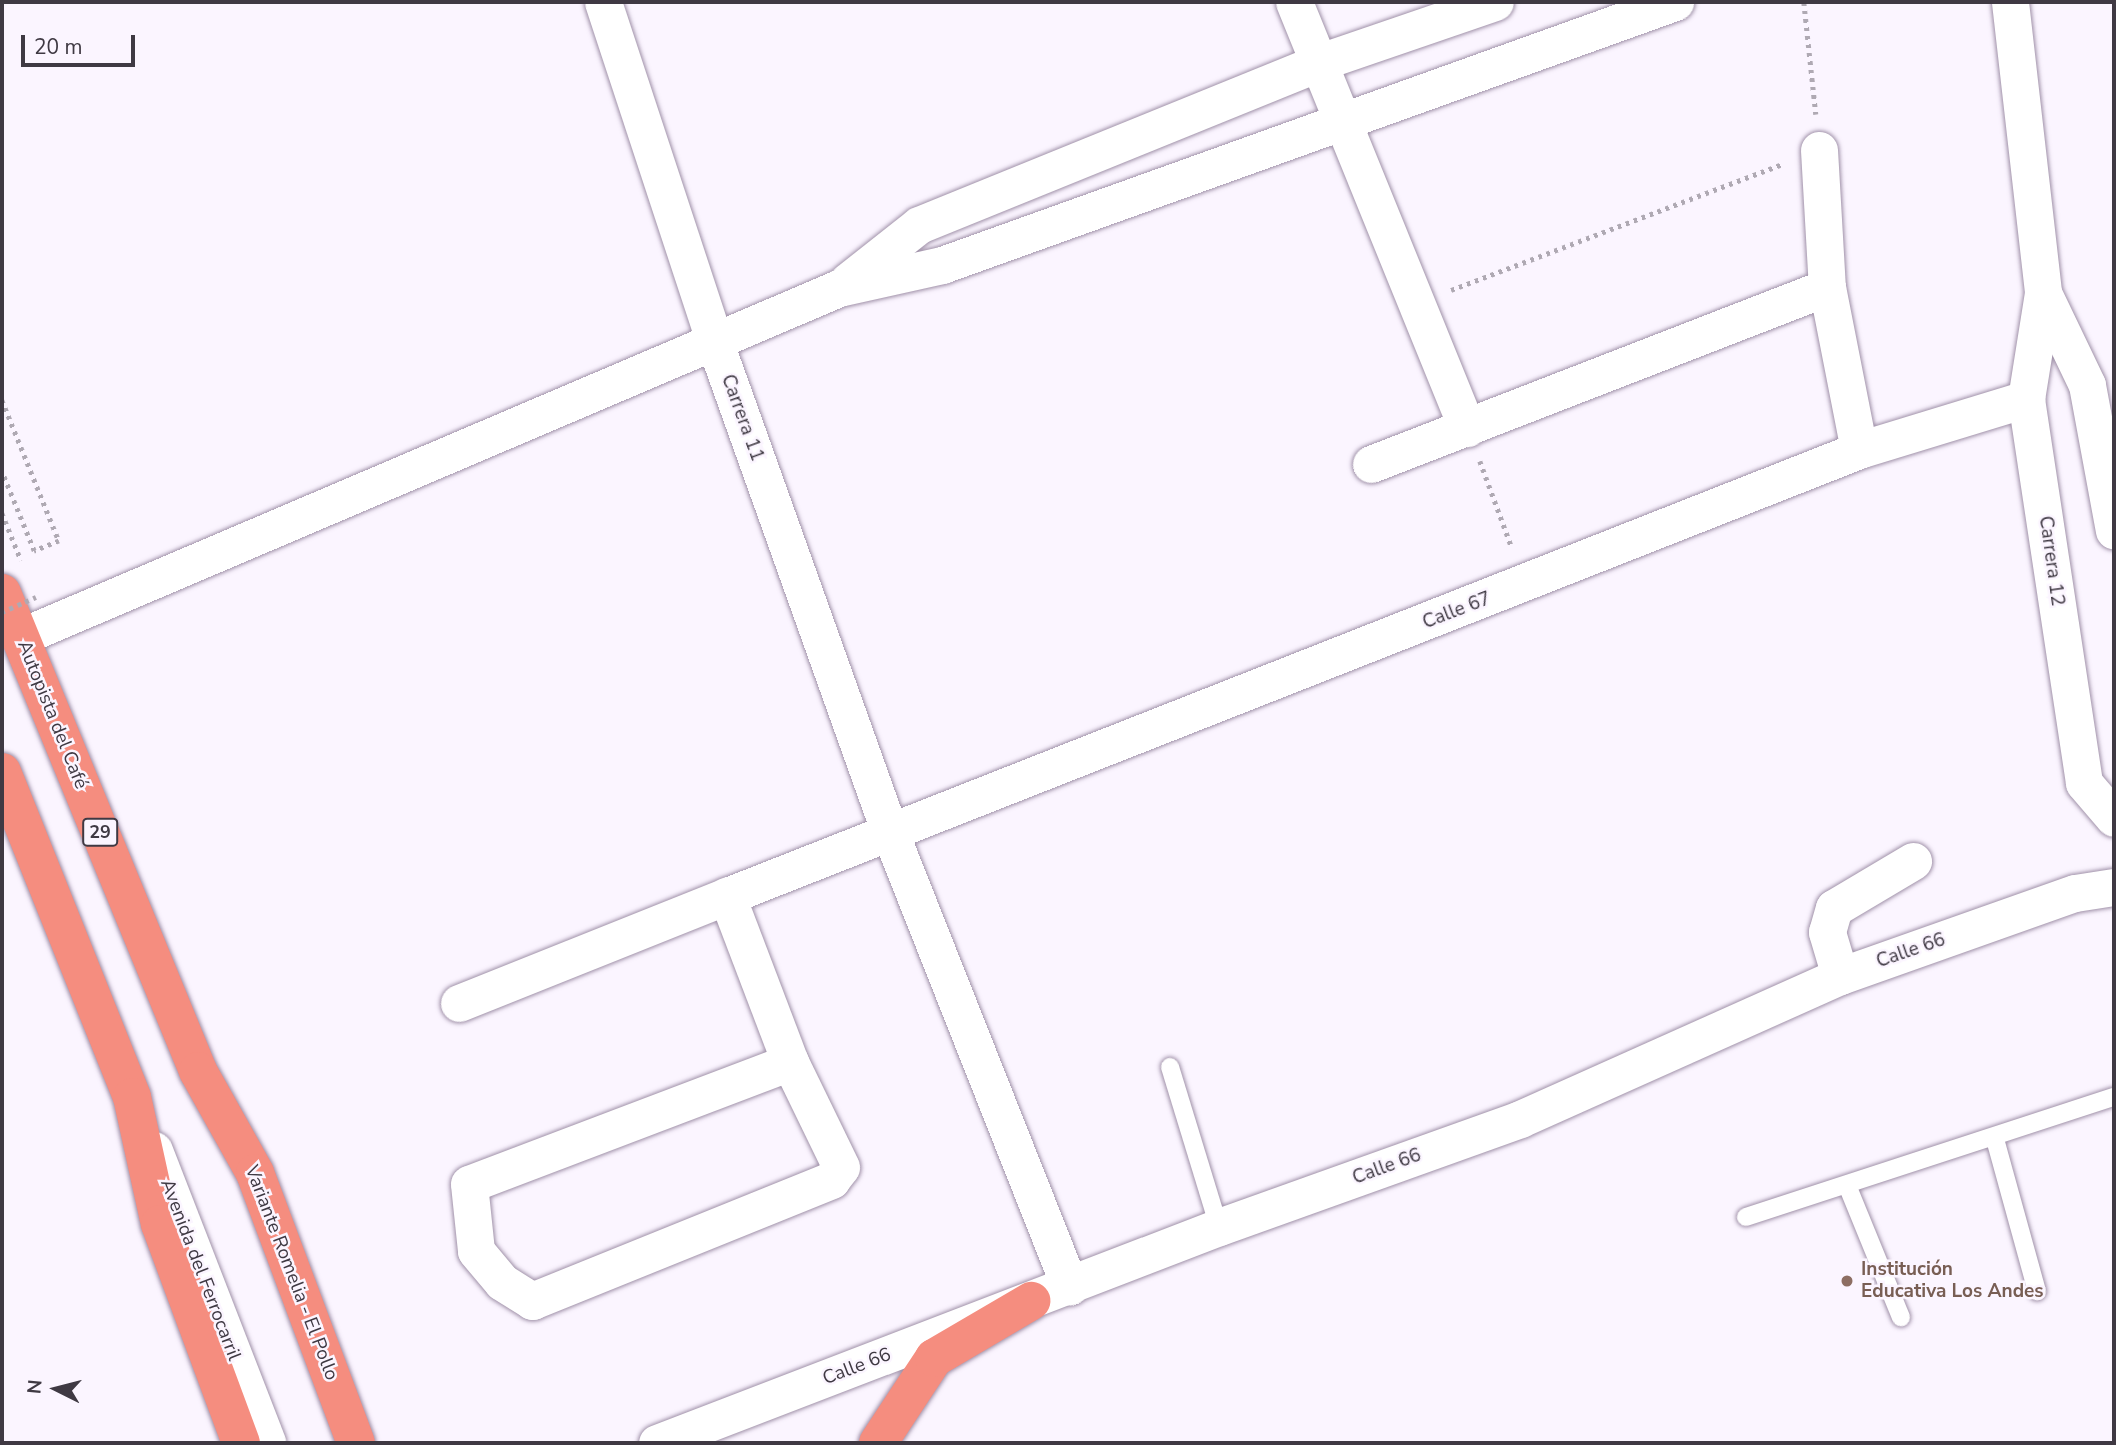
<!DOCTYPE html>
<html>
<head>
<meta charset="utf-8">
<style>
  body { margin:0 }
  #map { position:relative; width:2116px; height:1445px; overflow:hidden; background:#fbf5ff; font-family:"Nunito Sans",sans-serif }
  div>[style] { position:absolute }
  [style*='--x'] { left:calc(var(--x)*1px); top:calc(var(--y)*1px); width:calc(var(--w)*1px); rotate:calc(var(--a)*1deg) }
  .path>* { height:4.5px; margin-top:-2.25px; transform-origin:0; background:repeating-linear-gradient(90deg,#afa9b3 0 3.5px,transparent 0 8.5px) }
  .roads { filter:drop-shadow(0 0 2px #a091a9) drop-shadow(0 0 2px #a091a9) }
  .lane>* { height:18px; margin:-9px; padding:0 9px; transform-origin:9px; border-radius:9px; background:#fff }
  .street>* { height:37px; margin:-18.5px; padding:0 18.5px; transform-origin:18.5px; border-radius:18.5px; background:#fff }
  .secondary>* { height:38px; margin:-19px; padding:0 19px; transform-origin:19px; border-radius:19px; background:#fff }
  .highway>* { height:38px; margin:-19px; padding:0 19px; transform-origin:19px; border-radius:19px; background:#f58d7f }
  .path-bridge>* { height:4.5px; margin-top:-2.25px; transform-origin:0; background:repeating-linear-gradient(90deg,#afa9b3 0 3.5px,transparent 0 8.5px) }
  .dots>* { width:19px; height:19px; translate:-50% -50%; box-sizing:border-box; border:4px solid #fbf5ff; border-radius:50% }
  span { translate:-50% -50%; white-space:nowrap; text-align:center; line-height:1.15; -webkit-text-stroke:5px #fbf5ff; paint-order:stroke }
  .shield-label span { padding:2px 5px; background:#fbf5ff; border:2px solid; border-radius:5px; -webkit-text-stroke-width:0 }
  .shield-label { font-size:18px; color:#3f3943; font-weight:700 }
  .street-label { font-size:19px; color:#3f3943 }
  .education-label { font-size:19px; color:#785e54; font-weight:700 }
  .left { translate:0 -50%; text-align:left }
  .frame { position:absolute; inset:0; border:4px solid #3f3943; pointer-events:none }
  .north { position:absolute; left:21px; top:1354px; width:70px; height:70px; -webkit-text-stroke:5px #fbf5ff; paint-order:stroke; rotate:276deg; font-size:19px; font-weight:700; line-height:28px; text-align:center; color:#3f3943 }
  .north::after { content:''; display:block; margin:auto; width:24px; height:32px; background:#3f3943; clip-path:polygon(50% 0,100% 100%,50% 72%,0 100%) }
  .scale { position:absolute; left:21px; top:35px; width:114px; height:32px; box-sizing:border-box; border:4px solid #3f3943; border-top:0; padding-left:9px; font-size:21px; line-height:24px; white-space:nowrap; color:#3f3943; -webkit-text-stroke:5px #fbf5ff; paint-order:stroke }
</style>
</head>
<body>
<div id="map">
  <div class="path">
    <div style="--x:1804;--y:2;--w:113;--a:83.9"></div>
    <div style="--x:1451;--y:290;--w:355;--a:-20.8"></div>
    <div style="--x:2;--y:400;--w:152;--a:68"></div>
    <div style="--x:59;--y:541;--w:27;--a:158"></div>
    <div style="--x:34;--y:551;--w:85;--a:-112.1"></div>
    <div style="--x:1480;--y:461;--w:93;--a:69.8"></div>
    <div style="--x:2;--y:513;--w:51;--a:68"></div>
  </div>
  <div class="roads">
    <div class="lane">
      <div style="--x:1170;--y:1067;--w:167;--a:73"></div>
      <div style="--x:1995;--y:1139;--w:158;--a:74.6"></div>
      <div style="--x:1847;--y:1185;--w:143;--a:67.8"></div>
      <div style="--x:1746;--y:1217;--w:387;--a:-18.1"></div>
    </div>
    <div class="street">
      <div style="--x:603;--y:2;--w:359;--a:71.8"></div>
      <div style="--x:715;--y:343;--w:517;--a:70.34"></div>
      <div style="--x:889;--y:830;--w:491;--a:68.4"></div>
      <div style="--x:1294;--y:2;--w:460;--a:67.9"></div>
      <div style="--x:2010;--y:2;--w:293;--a:83.5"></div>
      <div style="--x:2043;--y:293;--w:107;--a:99.1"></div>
      <div style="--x:2026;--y:399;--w:388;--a:81.4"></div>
      <div style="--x:2084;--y:783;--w:46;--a:49.4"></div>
      <div style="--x:1819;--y:150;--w:137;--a:86.7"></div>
      <div style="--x:1827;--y:287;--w:166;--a:78.9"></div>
      <div style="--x:848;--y:281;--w:90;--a:-38.3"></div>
      <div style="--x:919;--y:225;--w:430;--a:-22.1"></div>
      <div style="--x:1317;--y:63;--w:188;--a:-18.9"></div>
      <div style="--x:2043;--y:293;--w:102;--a:64.4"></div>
      <div style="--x:2087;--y:385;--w:148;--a:79.5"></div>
      <div style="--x:1371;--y:464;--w:489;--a:-21.2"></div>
      <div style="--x:20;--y:637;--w:890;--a:-23.08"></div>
      <div style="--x:839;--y:288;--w:106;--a:-12.6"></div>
      <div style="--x:942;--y:265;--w:779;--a:-19.74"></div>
      <div style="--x:1840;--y:976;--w:46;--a:-106.5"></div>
      <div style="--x:1827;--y:932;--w:25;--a:-74"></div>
      <div style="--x:1834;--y:908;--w:92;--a:-30.7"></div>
      <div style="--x:459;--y:1003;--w:289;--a:-21.8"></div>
      <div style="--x:790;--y:1062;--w:343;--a:159.2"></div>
      <div style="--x:469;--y:1184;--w:67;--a:84"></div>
      <div style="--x:476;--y:1251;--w:40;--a:50"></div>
      <div style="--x:502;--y:1282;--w:36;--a:32"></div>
      <div style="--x:532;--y:1301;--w:323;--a:-22"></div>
      <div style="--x:831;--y:1180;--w:16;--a:-52"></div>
      <div style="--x:841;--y:1167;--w:117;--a:-115.9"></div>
      <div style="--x:790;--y:1062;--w:178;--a:-110.8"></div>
      <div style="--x:727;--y:896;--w:1217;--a:-21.5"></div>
      <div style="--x:1859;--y:450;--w:175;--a:-17"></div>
      <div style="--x:657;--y:1443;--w:602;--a:-21.02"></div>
      <div style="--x:1219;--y:1227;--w:320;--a:-19.7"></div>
      <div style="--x:1520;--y:1119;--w:350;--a:-24.1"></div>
      <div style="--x:1840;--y:976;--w:249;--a:-19.5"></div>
      <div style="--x:2075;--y:893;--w:39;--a:-9"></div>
    </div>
    <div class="secondary">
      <div style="--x:154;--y:1151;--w:313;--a:68.8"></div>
    </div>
    <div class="highway">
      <div style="--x:2;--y:593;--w:517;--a:67.7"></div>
      <div style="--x:198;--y:1071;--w:117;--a:60.8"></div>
      <div style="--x:255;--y:1173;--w:288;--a:69.5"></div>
      <div style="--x:2;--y:772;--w:350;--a:68.2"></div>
      <div style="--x:132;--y:1097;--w:130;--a:77.6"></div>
      <div style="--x:160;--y:1224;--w:233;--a:69.7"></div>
      <div style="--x:878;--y:1443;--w:102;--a:-56.6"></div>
      <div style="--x:934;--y:1358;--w:113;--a:-30.4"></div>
    </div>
  </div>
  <div class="path-bridge">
    <div style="--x:2;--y:612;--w:37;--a:-24"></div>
  </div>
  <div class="dots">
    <div style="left:1847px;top:1281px;background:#8d6e63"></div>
  </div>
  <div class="shield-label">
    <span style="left:100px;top:832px">29</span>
  </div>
  <div class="street-label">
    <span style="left:742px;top:418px;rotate:70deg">Carrera 11</span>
    <span style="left:2051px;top:561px;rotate:82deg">Carrera 12</span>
    <span style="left:1457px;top:611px;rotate:-21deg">Calle 67</span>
    <span style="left:52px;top:715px;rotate:68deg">Autopista del Café</span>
    <span style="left:1911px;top:951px;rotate:-19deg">Calle 66</span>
    <span style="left:1387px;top:1167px;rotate:-20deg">Calle 66</span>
    <span style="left:200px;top:1270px;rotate:69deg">Avenida del Ferrocarril</span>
    <span style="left:291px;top:1273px;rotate:69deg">Variante Romelia - El Pollo</span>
    <span style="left:857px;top:1367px;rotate:-21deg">Calle 66</span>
  </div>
  <div class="education-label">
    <span class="left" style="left:1861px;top:1281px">Institución<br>Educativa Los Andes</span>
  </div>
  <div class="frame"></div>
  <div class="north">N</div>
  <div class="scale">20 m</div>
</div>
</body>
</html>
